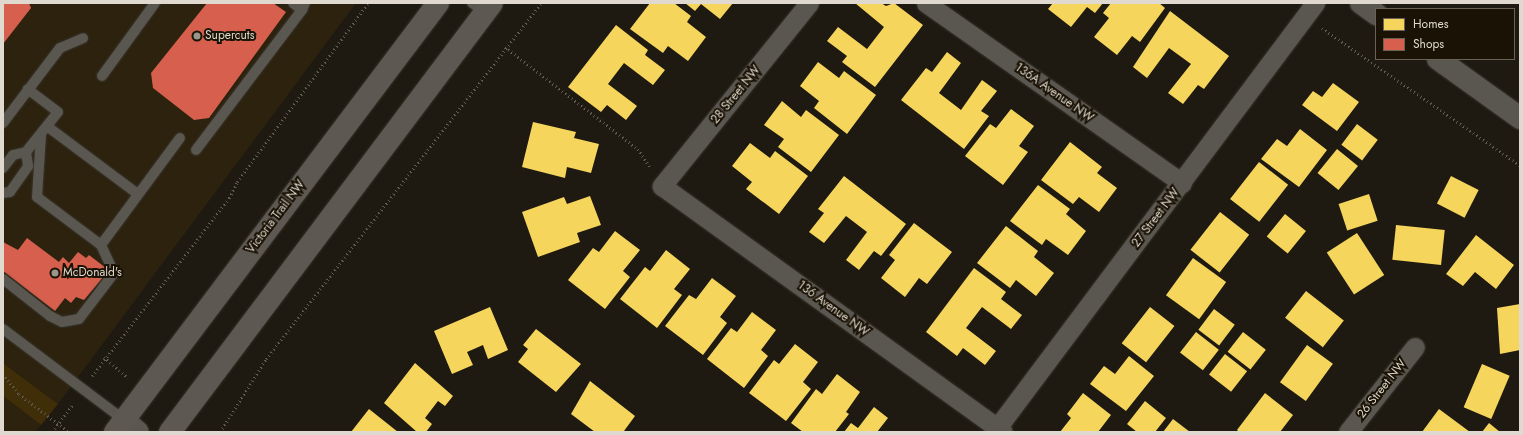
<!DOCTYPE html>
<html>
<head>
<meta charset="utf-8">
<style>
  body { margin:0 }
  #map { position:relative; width:1523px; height:435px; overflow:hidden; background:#1e1a11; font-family:Jost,sans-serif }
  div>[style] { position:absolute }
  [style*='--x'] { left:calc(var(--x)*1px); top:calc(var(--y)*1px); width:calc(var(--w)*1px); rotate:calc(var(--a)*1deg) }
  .built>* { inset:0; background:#2c220e }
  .green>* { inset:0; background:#3f2e07 }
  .homes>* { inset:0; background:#f6d55c; transform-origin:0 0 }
  .shops>* { inset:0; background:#d6604d }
  .path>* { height:2.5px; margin-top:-1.25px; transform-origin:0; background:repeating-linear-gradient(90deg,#5f5b55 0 1px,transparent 0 4px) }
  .roads { filter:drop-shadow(0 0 1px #38342c) drop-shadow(0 0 1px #38342c) }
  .service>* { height:10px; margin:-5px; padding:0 5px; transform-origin:5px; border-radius:5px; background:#5a5650 }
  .minor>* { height:19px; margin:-9.5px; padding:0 9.5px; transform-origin:9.5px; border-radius:9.5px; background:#5a5650 }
  .tertiary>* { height:22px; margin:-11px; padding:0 11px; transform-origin:11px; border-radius:11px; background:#5a5650 }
  .secondary>* { height:22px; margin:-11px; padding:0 11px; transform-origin:11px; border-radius:11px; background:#5d5952 }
  .dots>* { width:11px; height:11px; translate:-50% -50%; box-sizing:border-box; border:2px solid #1a1204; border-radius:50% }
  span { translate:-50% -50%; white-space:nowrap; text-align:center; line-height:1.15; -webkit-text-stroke:4px #1a1204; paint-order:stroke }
  .poi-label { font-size:12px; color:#dfd9cf }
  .left { translate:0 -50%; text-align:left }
  .street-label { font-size:12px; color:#dfd9cf }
  .frame { position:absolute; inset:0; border:4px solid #dfd9cf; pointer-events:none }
  .legend { position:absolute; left:1375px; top:8px; width:140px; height:52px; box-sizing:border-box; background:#1a1204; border:1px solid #696255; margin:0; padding:5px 7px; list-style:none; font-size:12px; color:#dfd9cf }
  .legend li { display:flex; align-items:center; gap:8px; height:20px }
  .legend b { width:20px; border:1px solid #696255 }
</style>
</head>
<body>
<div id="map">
  <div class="built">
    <div style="clip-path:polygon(3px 3px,356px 3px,58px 404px,3px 363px)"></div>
    <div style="clip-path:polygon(3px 396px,41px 425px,35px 432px,3px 432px)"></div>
  </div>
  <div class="green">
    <div style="clip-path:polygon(3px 363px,58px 404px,41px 425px,3px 396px)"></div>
  </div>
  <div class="homes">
    <div style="clip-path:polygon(650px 3px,674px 3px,691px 16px,687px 22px,706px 37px,688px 61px,668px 46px,663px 53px,630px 29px)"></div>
    <div style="clip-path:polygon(685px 3px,733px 3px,720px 19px,701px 4px,695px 11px)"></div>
    <div style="clip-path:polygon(855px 3px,881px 3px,886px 6px,894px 3px,923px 25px,875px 87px,842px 62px,847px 56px,827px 41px,838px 27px,867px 49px,884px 27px)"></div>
    <div style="clip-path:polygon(1053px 3px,1103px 3px,1095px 13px,1087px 7px,1071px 27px,1048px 9px)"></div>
    <div style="clip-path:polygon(1111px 3px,1159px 3px,1165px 8px,1140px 42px,1132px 36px,1117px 55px,1094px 37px,1109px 18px,1103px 13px)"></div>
    <div style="clip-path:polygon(1170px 11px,1229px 56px,1204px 89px,1198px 85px,1183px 104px,1168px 93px,1191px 64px,1169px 48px,1147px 78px,1133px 67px)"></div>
    <div style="clip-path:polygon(616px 25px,648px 50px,645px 55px,665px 70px,653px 85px,624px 63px,608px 84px,637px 106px,626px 120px,607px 105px,601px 112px,568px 87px)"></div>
    <div style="clip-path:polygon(947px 52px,961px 63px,939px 93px,961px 110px,982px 80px,997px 91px,981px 111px,989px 116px,964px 149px,901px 100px,926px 68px,932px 72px)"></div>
    <div style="clip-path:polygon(818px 62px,839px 78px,844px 71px,876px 95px,847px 134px,814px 108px,819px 101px,800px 86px)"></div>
    <div style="clip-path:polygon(1333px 83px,1359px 102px,1337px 131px,1302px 105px,1313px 91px,1322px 97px)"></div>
    <div style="clip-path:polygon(782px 101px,801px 117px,806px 110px,839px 135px,811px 172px,778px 147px,784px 139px,764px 125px)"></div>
    <div style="clip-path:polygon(1011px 109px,1034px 126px,1019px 146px,1028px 152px,1003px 185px,965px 156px,990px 124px,996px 128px)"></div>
    <div style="clip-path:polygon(533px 122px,576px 132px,574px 138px,599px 144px,591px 173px,567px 167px,565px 178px,522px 167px)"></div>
    <div style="left:1357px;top:124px;width:26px;height:26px;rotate:37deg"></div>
    <div style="clip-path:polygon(1300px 129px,1327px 150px,1299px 187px,1261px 159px,1277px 139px,1287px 146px)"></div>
    <div style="clip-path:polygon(1070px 142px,1102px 167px,1097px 173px,1117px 188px,1099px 212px,1079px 197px,1073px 204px,1041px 180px)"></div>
    <div style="clip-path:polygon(750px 143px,770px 158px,775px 151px,808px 176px,779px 214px,746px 189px,752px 182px,732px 166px)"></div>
    <div style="left:1337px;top:149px;width:27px;height:31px;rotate:39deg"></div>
    <div style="left:1259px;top:162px;width:37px;height:47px;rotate:38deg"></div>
    <div style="clip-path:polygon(844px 176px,906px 224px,881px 256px,874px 251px,859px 270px,846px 260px,867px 232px,846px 216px,824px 243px,809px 232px,824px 213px,818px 209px)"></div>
    <div style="left:1451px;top:176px;width:31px;height:31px;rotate:27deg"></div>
    <div style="clip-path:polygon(1038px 185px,1070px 209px,1066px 214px,1086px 231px,1068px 255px,1046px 239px,1042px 245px,1010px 221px)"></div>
    <div style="left:1369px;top:194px;width:28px;height:32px;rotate:72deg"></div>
    <div style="clip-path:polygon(590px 196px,601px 225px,577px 233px,580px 242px,538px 257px,522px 212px,564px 197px,567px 204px)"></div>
    <div style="left:1220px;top:212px;width:37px;height:48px;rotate:38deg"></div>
    <div style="left:1285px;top:214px;width:27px;height:29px;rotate:39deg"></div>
    <div style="clip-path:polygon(914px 223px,952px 252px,927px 284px,919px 278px,905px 297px,881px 278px,895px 260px,889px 255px)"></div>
    <div style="left:1396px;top:225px;width:49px;height:35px;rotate:6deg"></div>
    <div style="clip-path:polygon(1006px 226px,1038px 251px,1034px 257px,1054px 273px,1036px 296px,1016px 280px,1010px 288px,977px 263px)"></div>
    <div style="clip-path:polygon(615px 231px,640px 250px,623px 271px,630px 277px,605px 309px,568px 280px,593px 248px,599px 252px)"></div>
    <div style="left:1357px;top:233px;width:50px;height:36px;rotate:57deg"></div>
    <div style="clip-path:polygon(1476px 235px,1514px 265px,1496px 289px,1475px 272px,1463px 286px,1446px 274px)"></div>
    <div style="clip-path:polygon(666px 250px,690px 269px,674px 289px,682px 295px,657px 328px,620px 299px,645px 267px,650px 271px)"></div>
    <div style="left:1193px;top:258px;width:41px;height:46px;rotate:36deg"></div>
    <div style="clip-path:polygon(974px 268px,1006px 292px,1001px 299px,1022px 315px,1011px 329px,982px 307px,966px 328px,996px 351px,985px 365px,963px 348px,957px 356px,926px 332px)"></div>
    <div style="clip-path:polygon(712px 278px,736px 296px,720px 317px,727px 323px,703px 355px,665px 326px,689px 295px,696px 299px)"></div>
    <div style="left:1306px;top:291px;width:48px;height:34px;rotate:38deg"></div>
    <div style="clip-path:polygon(1520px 304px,1520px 350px,1500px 354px,1497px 308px)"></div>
    <div style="clip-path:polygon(490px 307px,508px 350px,488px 359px,483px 345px,467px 352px,473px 365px,452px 374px,434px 331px)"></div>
    <div style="left:1150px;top:307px;width:31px;height:46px;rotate:38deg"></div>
    <div style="left:1214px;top:309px;width:26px;height:26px;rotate:37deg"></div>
    <div style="clip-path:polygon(752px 312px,776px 330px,761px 350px,768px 356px,744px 388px,707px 359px,731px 328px,737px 332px)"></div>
    <div style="clip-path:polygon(536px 329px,581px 364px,556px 392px,518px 362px,528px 349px,523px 345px)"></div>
    <div style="left:1196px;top:332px;width:29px;height:26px;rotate:38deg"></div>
    <div style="left:1243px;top:332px;width:29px;height:25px;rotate:38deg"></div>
    <div style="clip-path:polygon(795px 344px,818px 362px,803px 382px,811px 389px,786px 421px,749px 393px,774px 360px,779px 364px)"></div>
    <div style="left:1307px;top:345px;width:32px;height:46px;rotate:36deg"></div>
    <div style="left:1225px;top:354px;width:28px;height:26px;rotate:38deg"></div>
    <div style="clip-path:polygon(1129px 356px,1154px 376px,1126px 411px,1090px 384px,1104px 366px,1115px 374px)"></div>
    <div style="clip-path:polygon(415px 363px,453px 396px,445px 406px,438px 401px,425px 418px,432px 424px,426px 432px,417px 432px,384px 403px)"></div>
    <div style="left:1482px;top:364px;width:30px;height:47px;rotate:23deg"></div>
    <div style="clip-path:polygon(837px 374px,860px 392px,846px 412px,849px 414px,835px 432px,803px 432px,791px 423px,816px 389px,822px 394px)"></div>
    <div style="clip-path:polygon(590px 381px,635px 416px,624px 431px,595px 432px,571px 414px)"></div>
    <div style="clip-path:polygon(1083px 393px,1111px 415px,1098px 432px,1060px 432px,1071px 418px,1067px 414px)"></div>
    <div style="clip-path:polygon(1265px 393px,1293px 415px,1280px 432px,1239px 432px,1237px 430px)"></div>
    <div style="clip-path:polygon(1145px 401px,1166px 418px,1155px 432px,1137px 432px,1127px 424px)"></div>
    <div style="clip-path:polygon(874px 407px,888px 418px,877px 432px,844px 432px,851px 423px,858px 428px)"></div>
    <div style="clip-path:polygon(369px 409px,398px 432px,351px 432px)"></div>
    <div style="clip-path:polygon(1439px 409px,1470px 432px,1422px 432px)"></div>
    <div style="clip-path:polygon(1173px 419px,1190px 432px,1163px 432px)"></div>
    <div style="clip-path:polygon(1489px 423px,1500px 432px,1482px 432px)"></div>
  </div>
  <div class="shops">
    <div style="clip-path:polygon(3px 3px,29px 3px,31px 8px,3px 44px)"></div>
    <div style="clip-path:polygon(207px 3px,273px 3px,286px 12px,209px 118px,194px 120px,153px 88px,151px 73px)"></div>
    <div style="clip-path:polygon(27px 238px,59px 262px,63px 257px,69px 263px,78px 252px,86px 258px,89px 255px,106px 268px,102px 272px,106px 274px,84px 300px,76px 297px,71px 303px,65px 298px,55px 311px,3px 271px,3px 242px,18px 250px)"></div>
  </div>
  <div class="path">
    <div style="--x:1322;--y:28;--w:241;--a:34.7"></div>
    <div style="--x:505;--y:47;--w:168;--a:37.5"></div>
    <div style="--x:638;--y:149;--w:22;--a:56"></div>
    <div style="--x:104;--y:357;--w:32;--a:41"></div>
    <div style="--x:3;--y:374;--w:26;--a:51"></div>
    <div style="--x:19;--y:394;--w:63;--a:37.2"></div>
    <div style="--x:92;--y:376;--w:225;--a:-52.4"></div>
    <div style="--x:229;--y:198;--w:18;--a:-63"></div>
    <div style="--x:237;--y:182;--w:222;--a:-53.8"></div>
    <div style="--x:52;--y:432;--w:35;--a:-53"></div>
    <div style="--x:220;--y:432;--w:86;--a:-57.8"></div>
    <div style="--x:266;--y:359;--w:450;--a:-52.3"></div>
  </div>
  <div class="roads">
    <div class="service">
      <div style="--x:293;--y:3;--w:11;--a:38"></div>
      <div style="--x:302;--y:10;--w:8;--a:-67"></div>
      <div style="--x:472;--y:3;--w:16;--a:35"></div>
      <div style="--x:102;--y:76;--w:90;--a:-54"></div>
      <div style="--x:3;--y:123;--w:94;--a:-52.8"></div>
      <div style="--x:60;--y:48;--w:25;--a:-23"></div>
      <div style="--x:48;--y:127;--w:112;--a:36.7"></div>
      <div style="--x:196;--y:150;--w:176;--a:-52.9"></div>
      <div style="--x:3;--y:168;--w:16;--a:-52"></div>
      <div style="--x:13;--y:155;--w:13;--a:-13"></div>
      <div style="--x:26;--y:152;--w:51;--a:-51.3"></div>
      <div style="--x:58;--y:112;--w:38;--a:-143"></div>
      <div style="--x:3;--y:193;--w:7;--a:-8"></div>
      <div style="--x:10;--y:192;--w:32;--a:-55"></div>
      <div style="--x:28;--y:166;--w:14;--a:-98"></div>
      <div style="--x:101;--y:245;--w:133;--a:-53.6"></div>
      <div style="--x:3;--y:279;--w:60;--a:38.2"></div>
      <div style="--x:50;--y:316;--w:13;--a:27"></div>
      <div style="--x:62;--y:322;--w:17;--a:-10"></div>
      <div style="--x:79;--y:319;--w:58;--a:-52.7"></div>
      <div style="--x:114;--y:273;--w:31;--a:-115"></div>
      <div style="--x:101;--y:245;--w:80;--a:-143.1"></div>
      <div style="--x:37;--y:197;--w:62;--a:-86.3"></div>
      <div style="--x:3;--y:329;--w:151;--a:36.9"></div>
    </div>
    <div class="minor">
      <div style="--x:809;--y:3;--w:235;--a:128.8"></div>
      <div style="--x:662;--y:186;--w:420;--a:35.8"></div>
      <div style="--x:926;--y:3;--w:313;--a:35.1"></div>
      <div style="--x:994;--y:432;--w:536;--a:-53.19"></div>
      <div style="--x:1348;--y:432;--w:108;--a:-51.8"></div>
    </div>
    <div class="tertiary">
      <div style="--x:1361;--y:3;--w:19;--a:36"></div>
      <div style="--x:1438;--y:59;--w:101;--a:35.7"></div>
      <div style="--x:124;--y:420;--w:18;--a:41"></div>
    </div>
    <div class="secondary">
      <div style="--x:115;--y:432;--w:537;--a:-53.02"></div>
      <div style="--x:170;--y:432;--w:536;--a:-53.11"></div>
    </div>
  </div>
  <div class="dots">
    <div style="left:197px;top:36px;background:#9b968c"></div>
    <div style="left:55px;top:273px;background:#9b968c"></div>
  </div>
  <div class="poi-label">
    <span class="left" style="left:205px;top:36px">Supercuts</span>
    <span class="left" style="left:63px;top:273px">McDonald's</span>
  </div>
  <div class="street-label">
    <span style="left:1054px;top:93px;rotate:35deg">136A Avenue NW</span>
    <span style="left:736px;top:95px;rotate:-51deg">28 Street NW</span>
    <span style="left:276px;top:217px;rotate:-53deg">Victoria Trail NW</span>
    <span style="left:1156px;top:218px;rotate:-53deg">27 Street NW</span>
    <span style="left:833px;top:309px;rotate:36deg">136 Avenue NW</span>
    <span style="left:1382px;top:389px;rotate:-52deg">26 Street NW</span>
  </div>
  <div class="frame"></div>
  <ul class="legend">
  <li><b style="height:11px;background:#f6d55c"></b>Homes</li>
  <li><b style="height:11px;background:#d6604d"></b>Shops</li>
  </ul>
</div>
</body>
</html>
